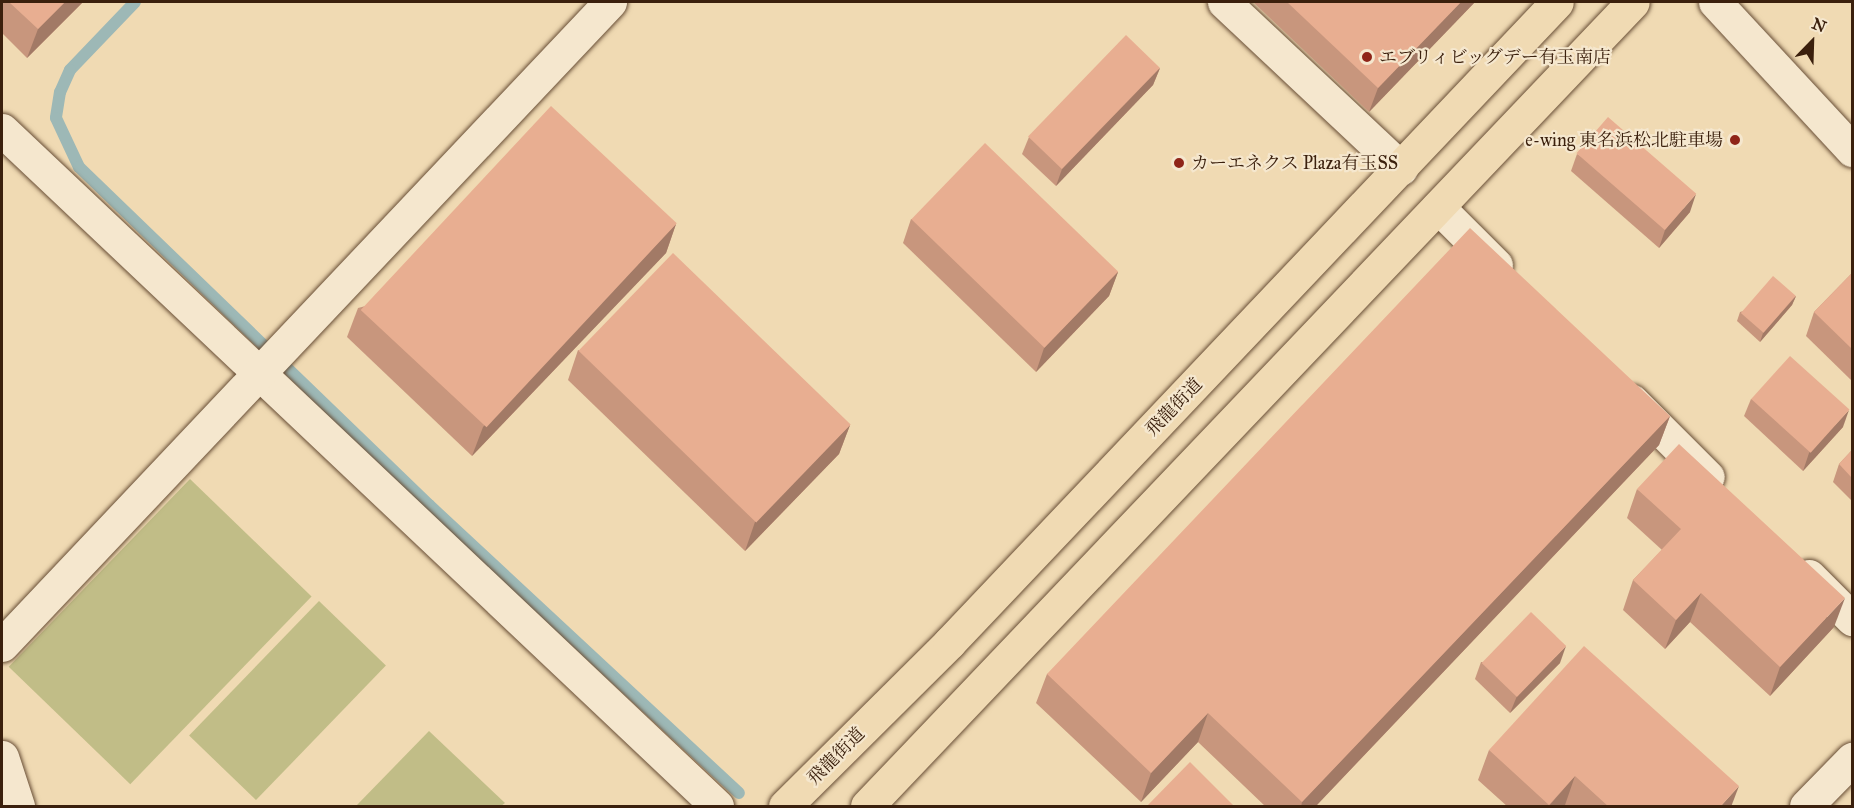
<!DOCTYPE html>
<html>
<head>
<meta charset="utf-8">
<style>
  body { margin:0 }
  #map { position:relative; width:1854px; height:808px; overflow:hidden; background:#f0dab3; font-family:"IM FELL Great Primer","Noto Serif JP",serif }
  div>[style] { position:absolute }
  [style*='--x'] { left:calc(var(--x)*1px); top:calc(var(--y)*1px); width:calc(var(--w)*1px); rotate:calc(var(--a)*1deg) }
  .green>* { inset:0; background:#c1bd87; transform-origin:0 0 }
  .stream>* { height:12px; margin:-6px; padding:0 6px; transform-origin:6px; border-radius:6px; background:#9db8b6 }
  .roads { filter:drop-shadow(0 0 2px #684e36) drop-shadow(0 0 2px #684e36) }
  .street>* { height:33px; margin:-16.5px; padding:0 16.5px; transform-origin:16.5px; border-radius:16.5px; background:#f5e7ce }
  .highway>* { height:33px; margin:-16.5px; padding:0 16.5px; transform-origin:16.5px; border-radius:16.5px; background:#f0dab3 }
  .wall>* { inset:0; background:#c8967d }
  .shaded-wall>* { inset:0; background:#a27a66 }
  .building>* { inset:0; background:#e8ae91; transform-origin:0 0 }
  .dots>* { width:16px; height:16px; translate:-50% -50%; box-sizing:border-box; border:3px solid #f5e7ce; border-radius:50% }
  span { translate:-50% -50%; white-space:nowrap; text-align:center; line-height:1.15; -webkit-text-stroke:4.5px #f5e7ce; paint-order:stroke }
  .poi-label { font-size:18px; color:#3b200d }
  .left { translate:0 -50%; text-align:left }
  .right { translate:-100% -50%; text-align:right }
  .street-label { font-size:18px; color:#3b200d }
  .frame { position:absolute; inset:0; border:3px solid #3b200d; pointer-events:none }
  .north { position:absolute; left:1782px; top:12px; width:60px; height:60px; -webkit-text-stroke:4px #f5e7ce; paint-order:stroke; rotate:23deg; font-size:16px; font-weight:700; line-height:24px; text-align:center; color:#3b200d }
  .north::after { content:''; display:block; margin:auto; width:21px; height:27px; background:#3b200d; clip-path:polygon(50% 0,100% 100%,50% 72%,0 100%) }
</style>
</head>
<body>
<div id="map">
  <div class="green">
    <div style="left:190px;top:479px;width:169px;height:261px;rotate:44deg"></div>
    <div style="left:319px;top:601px;width:93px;height:187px;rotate:44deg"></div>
    <div style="clip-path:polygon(429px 731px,505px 803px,501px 806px,356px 806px)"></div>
  </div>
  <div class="stream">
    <div style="--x:135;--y:2;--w:94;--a:133.7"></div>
    <div style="--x:70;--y:70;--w:24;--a:114"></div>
    <div style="--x:60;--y:92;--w:26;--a:99"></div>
    <div style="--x:56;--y:118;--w:54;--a:64.9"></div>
    <div style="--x:79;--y:167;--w:487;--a:44"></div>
    <div style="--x:429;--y:505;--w:423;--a:42.9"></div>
  </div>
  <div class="roads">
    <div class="street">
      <div style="--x:1224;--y:2;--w:243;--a:43.2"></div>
      <div style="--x:1715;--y:2;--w:202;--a:47.2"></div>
      <div style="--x:2;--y:130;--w:984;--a:43.39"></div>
      <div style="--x:1438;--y:207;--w:82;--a:45"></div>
      <div style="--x:1632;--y:401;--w:107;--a:45"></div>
      <div style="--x:1809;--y:576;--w:61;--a:45"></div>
      <div style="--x:2;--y:645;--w:885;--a:-46.6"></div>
      <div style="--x:2;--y:757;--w:52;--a:71.9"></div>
      <div style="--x:1806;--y:806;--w:66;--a:-45.6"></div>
    </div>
    <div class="highway">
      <div style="--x:785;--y:806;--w:231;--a:-44.8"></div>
      <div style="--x:949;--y:643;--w:883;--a:-46.51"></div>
      <div style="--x:867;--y:806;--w:1110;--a:-46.39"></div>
    </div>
  </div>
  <div class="wall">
    <div style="clip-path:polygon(2px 2px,83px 2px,27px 58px,2px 33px)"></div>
    <div style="clip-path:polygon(1253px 2px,1475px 2px,1369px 112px)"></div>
    <div style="clip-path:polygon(1160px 68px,1153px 85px,1056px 186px,1022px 154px,1029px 137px)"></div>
    <div style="clip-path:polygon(1577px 154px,1690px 212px,1659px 248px,1571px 171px)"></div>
    <div style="clip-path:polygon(911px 219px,1118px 272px,1109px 296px,1036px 372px,903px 243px)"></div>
    <div style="clip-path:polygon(676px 224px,666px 253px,472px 456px,347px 337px,358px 308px)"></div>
    <div style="clip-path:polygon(1852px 273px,1852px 381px,1806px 336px,1814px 312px)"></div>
    <div style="clip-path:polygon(1796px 296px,1792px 305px,1760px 342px,1737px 321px,1740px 312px)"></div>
    <div style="clip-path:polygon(578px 350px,850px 425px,839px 454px,745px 551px,568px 380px)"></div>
    <div style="clip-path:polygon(1751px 399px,1843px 427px,1803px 471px,1744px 416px)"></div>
    <div style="clip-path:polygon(1670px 416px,1659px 445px,1315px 807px,1266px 807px,1198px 742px,1141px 802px,1036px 703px,1047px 674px)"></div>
    <div style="clip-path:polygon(1852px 450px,1852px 501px,1833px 482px,1839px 464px)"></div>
    <div style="clip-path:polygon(1637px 489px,1834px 627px,1770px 696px,1690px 622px,1665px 649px,1623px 610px,1633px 580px,1662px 550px,1627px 518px)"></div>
    <div style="clip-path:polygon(1481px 662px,1560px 663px,1510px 713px,1475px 679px)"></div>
    <div style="clip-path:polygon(1489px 750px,1731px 807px,1567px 807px,1565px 805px,1563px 807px,1508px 807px,1478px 780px)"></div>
  </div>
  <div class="shaded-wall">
    <div style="clip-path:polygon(65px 2px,83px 2px,27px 58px,38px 29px)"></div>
    <div style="clip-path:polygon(1461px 2px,1475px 2px,1369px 112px,1378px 88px)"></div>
    <div style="clip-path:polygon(1160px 68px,1153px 85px,1056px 186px,1062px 169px)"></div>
    <div style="clip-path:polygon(1696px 194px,1690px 212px,1659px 248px,1665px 230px)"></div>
    <div style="clip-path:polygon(676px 224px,666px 253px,472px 456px,483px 427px)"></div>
    <div style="clip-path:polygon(1118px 272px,1109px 296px,1036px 372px,1044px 348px)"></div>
    <div style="clip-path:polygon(1796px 296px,1792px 305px,1760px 342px,1763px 333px)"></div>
    <div style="clip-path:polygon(1849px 410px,1843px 427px,1803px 471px,1809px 453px)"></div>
    <div style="clip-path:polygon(1670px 416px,1659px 445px,1315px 807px,1301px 807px,1302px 802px)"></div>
    <div style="clip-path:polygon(850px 425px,839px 454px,745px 551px,755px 522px)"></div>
    <div style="clip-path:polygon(1701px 593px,1690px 622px,1665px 649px,1676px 620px)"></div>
    <div style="clip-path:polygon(1845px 598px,1834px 627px,1770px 696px,1780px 667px)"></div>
    <div style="clip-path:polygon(1566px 646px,1560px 663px,1510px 713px,1517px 696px)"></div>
    <div style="clip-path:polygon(1208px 713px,1198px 742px,1141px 802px,1151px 773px)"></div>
    <div style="clip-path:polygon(1575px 776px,1565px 805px,1563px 807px,1548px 807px)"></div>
    <div style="clip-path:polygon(1739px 786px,1731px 807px,1720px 807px)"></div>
  </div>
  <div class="building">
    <div style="clip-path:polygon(9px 2px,65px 2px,38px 29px)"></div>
    <div style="clip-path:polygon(1287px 2px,1461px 2px,1378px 88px)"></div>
    <div style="left:1126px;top:35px;width:47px;height:141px;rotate:44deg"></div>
    <div style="left:551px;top:106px;width:172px;height:279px;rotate:43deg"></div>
    <div style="left:1608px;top:117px;width:117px;height:48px;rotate:41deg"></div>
    <div style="left:985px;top:143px;width:185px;height:106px;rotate:44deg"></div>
    <div style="clip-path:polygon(1470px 228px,1670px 416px,1302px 802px,1208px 713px,1151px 773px,1047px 674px)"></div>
    <div style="left:673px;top:253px;width:247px;height:136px;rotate:44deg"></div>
    <div style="clip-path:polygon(1852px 273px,1852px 349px,1814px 312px)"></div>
    <div style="left:1773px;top:276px;width:30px;height:49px;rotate:41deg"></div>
    <div style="left:1790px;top:356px;width:80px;height:58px;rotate:42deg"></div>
    <div style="clip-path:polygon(1679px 444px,1845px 598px,1780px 667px,1701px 593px,1676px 620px,1633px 580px,1681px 529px,1637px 489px)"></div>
    <div style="clip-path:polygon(1852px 450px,1852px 478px,1839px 464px)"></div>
    <div style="left:1531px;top:612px;width:49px;height:71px;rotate:44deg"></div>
    <div style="clip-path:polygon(1584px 646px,1739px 786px,1720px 807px,1609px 807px,1575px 776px,1549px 805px,1489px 750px)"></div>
    <div style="clip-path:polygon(1190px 762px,1235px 807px,1146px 807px)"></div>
  </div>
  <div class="dots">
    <div style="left:1367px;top:57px;background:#8f2418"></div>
    <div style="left:1735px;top:140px;background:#8f2418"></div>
    <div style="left:1179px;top:163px;background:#8f2418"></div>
  </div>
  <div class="poi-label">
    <span class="left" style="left:1379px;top:57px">エブリィビッグデー有玉南店</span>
    <span class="right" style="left:1723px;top:140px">e-wing 東名浜松北駐車場</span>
    <span class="left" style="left:1191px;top:163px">カーエネクス Plaza有玉SS</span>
  </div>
  <div class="street-label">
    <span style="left:1174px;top:407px;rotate:-46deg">飛龍街道</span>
    <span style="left:836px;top:756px;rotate:-45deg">飛龍街道</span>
  </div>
  <div class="frame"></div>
  <div class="north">N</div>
</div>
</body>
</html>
